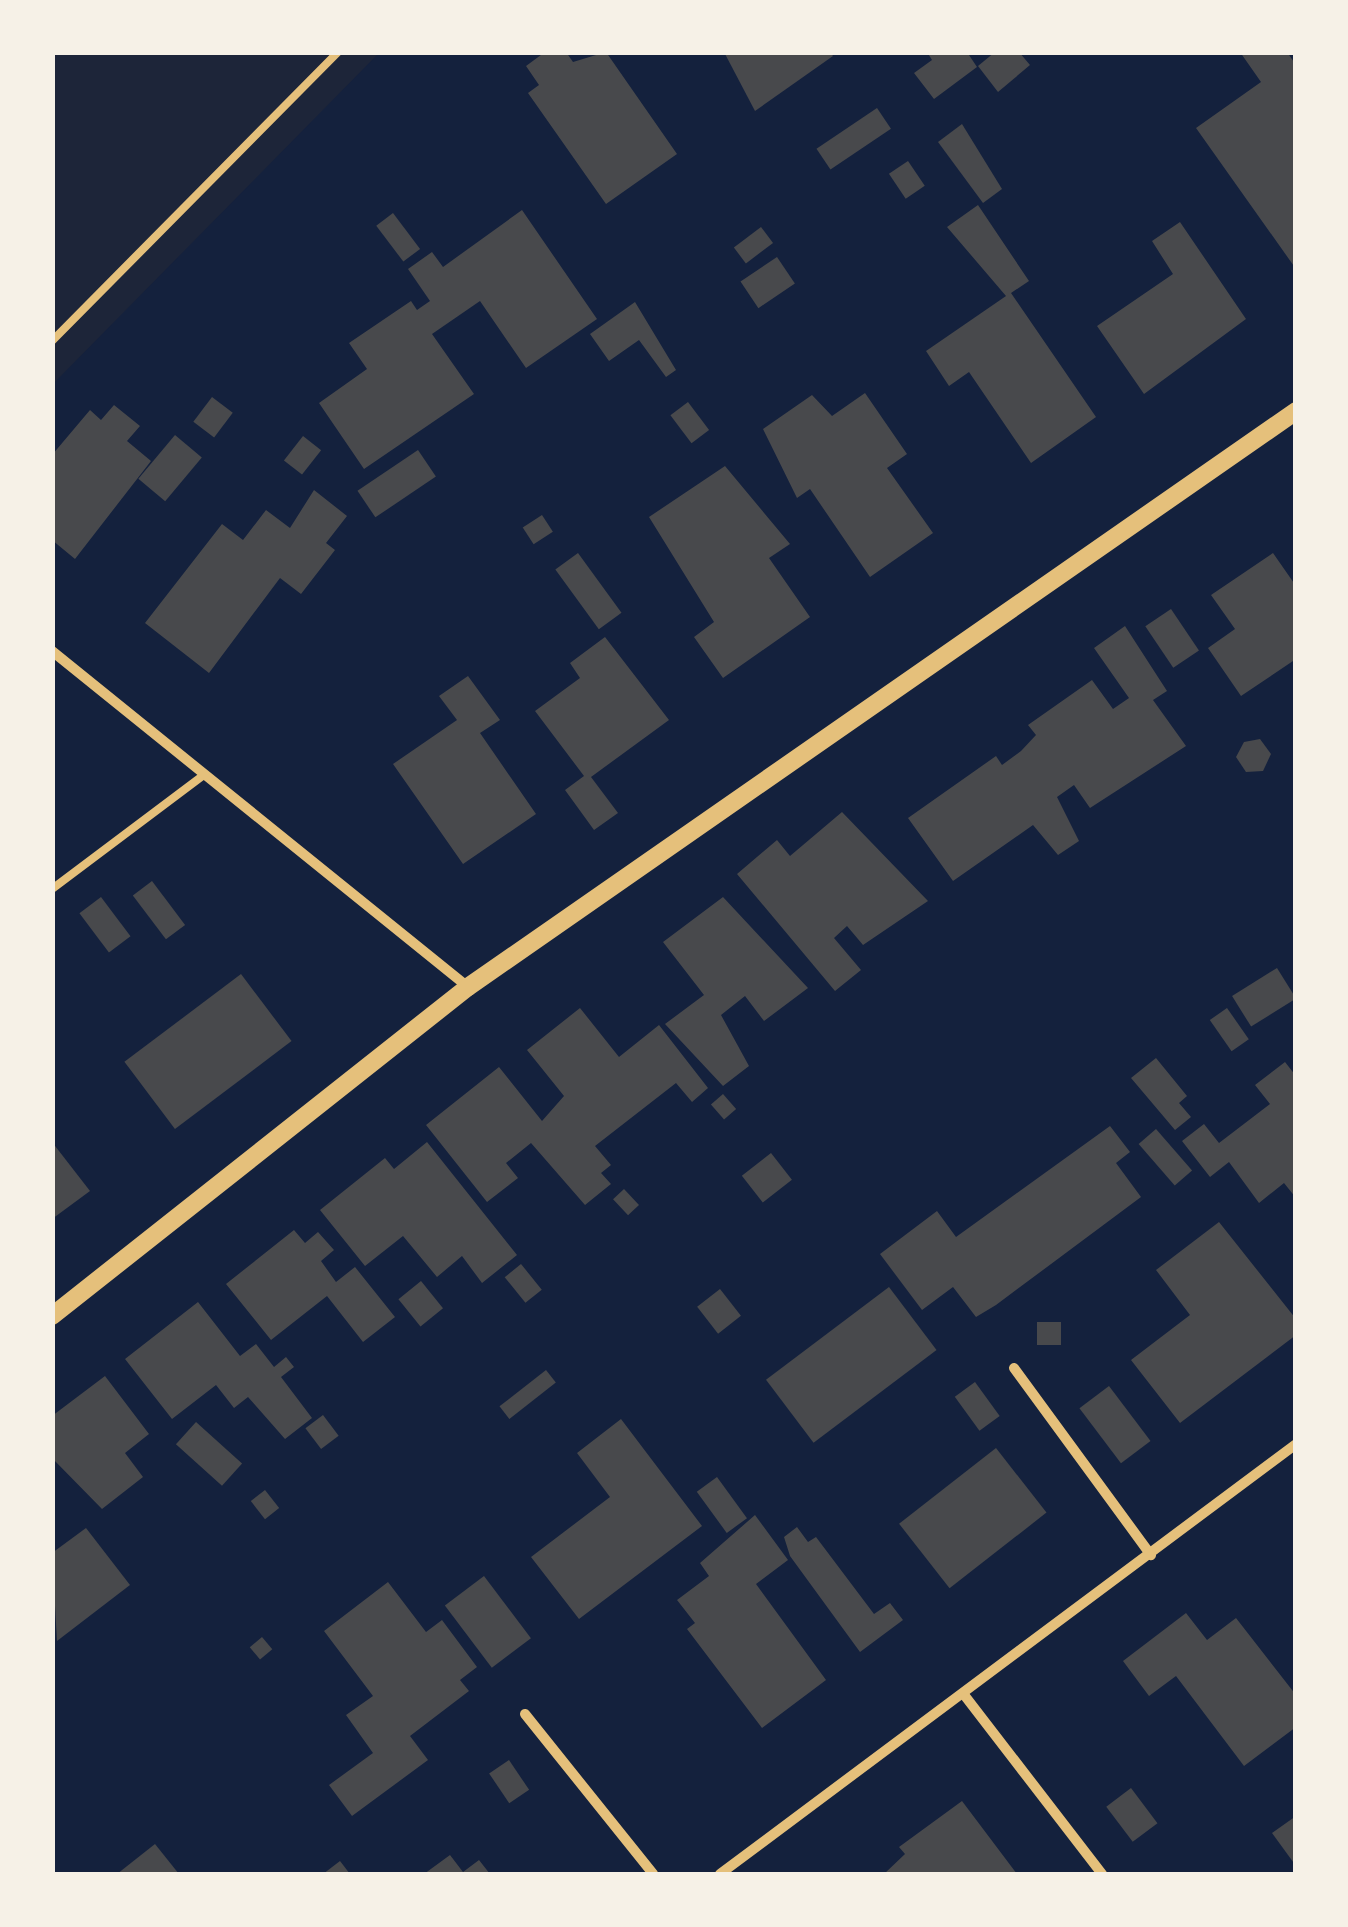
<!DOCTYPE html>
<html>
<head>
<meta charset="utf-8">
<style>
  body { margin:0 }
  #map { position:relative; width:1348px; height:1927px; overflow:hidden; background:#14213d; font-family:Poppins,sans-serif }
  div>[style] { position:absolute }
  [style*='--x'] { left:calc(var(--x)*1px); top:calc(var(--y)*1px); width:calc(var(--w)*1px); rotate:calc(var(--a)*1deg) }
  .green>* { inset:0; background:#1d2539 }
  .building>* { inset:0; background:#48494c; transform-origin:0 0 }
  .service>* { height:8px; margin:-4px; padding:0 4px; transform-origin:4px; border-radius:4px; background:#e5c07b }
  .minor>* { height:10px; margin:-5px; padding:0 5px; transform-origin:5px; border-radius:5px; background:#e5c07b }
  .tertiary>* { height:18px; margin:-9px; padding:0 9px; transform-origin:9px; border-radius:9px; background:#e5c07b }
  span { translate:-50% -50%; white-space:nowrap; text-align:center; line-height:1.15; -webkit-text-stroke:8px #f6f1e7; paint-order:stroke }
  .frame { position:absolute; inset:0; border:55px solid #f6f1e7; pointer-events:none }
</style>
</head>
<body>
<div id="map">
  <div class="green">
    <div style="clip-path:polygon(53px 53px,379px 53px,53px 384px)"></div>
  </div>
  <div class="building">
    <div style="clip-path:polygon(545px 52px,566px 52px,573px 62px,606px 52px,677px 154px,606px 204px,528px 93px,539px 85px,526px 66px)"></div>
    <div style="clip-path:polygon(724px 52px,830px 52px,833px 56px,755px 111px)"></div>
    <div style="clip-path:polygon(927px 52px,967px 52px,977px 67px,934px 99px,914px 73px,932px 60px)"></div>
    <div style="clip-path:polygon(995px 52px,1019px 52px,1030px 65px,998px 92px,978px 66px)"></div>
    <div style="clip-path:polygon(1240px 52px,1287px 52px,1296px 65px,1296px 269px,1196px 128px,1261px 82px)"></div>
    <div style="left:877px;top:108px;width:25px;height:73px;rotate:56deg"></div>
    <div style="clip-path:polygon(962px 124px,1002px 189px,983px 203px,938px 142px)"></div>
    <div style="left:908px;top:161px;width:30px;height:23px;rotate:56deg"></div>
    <div style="clip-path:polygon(978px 205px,1029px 281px,1011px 293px,1096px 417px,1031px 463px,969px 372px,949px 386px,926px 351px,1006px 296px,947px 227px)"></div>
    <div style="clip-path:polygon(522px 210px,597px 319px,526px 368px,480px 301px,432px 334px,474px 394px,364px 469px,319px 403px,367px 369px,349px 343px,411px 301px,417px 310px,430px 301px,408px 269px,432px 252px,443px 267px)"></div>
    <div style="left:393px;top:213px;width:45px;height:21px;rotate:53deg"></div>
    <div style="clip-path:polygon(1180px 222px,1246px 319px,1144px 394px,1097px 326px,1173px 274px,1152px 241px)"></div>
    <div style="left:761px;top:227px;width:20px;height:34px;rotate:53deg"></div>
    <div style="left:777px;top:257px;width:32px;height:44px;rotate:56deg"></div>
    <div style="clip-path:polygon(635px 302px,676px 370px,666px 377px,639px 340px,609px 361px,590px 334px)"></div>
    <div style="clip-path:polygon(865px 393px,907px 454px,887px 468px,933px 533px,870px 577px,810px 489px,797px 498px,763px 429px,812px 395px,832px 416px)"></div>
    <div style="left:212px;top:397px;width:26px;height:31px;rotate:37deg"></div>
    <div style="left:688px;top:402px;width:35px;height:22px;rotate:53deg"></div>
    <div style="clip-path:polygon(114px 405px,140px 426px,127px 441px,151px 461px,75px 559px,52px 540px,52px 455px,90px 410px,101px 420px)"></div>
    <div style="left:175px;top:435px;width:35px;height:57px;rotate:40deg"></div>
    <div style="left:303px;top:436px;width:23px;height:31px;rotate:38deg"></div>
    <div style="left:418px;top:450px;width:32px;height:73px;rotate:56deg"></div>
    <div style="clip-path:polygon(725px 466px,790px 544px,769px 558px,810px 617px,723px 678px,694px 637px,714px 622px,649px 517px)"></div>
    <div style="clip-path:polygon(314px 490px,347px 516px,326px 543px,335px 550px,301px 594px,280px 578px,209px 673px,145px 623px,222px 524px,243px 540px,266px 510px,290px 528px)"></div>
    <div style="left:542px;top:515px;width:20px;height:23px;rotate:57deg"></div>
    <div style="left:578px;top:553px;width:74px;height:28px;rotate:54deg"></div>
    <div style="clip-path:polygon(1273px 553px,1296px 586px,1296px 659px,1241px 696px,1208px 648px,1235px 629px,1211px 595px)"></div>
    <div style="left:1171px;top:609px;width:50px;height:31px;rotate:56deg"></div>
    <div style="clip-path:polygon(1125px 626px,1167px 691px,1153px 700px,1186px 746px,1090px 808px,1074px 785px,1057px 797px,1079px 841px,1058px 855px,1033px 825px,953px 881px,908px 818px,996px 756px,1002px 765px,1021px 751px,1036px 735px,1028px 725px,1092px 680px,1113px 709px,1129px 698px,1094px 648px)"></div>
    <div style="clip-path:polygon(605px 637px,669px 720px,591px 777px,618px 813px,594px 830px,565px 790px,584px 776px,535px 711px,580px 678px,570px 663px)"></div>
    <div style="clip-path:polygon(468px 676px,500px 720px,480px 733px,536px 814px,463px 864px,393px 764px,457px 720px,439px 696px)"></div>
    <div style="clip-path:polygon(1260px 739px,1271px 754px,1263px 771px,1246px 772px,1236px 757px,1244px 742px)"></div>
    <div style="clip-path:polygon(842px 812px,928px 901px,863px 945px,847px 926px,834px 938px,861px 970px,835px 991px,737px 874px,777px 840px,790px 856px)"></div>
    <div style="left:152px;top:881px;width:55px;height:24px;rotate:53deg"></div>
    <div style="left:101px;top:897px;width:49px;height:27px;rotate:53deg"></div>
    <div style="clip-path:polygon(723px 897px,808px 988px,764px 1021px,745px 996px,721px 1015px,749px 1066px,723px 1086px,665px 1024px,704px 995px,663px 942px)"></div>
    <div style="left:1277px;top:968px;width:36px;height:53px;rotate:58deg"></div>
    <div style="left:241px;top:974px;width:84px;height:146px;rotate:53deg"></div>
    <div style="clip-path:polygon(580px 1008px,619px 1057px,659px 1025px,708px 1088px,692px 1102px,676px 1083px,595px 1146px,611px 1165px,601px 1173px,611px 1184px,585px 1205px,531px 1143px,506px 1163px,518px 1178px,487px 1202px,426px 1125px,499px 1067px,542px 1121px,564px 1096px,527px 1050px)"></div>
    <div style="left:1227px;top:1008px;width:38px;height:21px;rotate:55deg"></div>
    <div style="clip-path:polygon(1156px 1058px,1187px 1096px,1179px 1103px,1191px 1117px,1175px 1130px,1131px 1078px)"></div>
    <div style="clip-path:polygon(1285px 1062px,1296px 1076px,1296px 1198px,1284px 1183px,1259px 1203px,1229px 1162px,1210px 1177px,1182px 1141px,1204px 1124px,1219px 1143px,1270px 1104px,1255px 1085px)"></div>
    <div style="left:723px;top:1094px;width:20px;height:16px;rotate:49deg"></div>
    <div style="clip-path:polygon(1110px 1126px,1130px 1152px,1116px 1163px,1141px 1197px,996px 1305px,976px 1317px,953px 1287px,922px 1310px,880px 1254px,937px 1211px,956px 1237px)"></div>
    <div style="left:1156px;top:1129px;width:55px;height:23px;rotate:49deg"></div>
    <div style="clip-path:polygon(52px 1142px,90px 1191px,52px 1219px)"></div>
    <div style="clip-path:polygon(427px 1142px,517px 1255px,482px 1283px,462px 1256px,437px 1277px,403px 1236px,365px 1266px,320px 1210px,385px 1158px,394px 1169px)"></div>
    <div style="left:771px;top:1153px;width:34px;height:37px;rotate:52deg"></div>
    <div style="left:624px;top:1189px;width:22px;height:15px;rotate:47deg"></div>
    <div style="clip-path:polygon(1219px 1222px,1296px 1319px,1296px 1335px,1180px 1423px,1131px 1360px,1190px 1315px,1156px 1270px)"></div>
    <div style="clip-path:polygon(294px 1230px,305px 1243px,318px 1232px,334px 1250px,321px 1261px,336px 1282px,355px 1267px,395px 1317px,363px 1342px,327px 1296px,271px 1340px,226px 1284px)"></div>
    <div style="left:521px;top:1264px;width:33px;height:21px;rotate:51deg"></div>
    <div style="left:421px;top:1281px;width:35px;height:29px;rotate:51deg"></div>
    <div style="left:889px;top:1287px;width:79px;height:154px;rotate:53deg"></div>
    <div style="left:720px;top:1289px;width:34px;height:29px;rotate:52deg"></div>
    <div style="clip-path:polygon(198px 1302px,240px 1356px,256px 1344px,274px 1367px,286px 1357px,294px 1367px,281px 1377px,312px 1418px,285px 1439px,248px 1397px,234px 1408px,216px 1385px,172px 1419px,125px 1359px)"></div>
    <div style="left:1037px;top:1322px;width:24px;height:23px"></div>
    <div style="left:546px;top:1370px;width:16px;height:59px;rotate:52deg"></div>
    <div style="clip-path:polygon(105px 1376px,149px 1434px,125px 1453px,143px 1477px,102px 1509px,52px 1458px,52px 1416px)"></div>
    <div style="left:975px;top:1382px;width:42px;height:25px;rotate:54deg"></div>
    <div style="left:1109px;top:1386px;width:69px;height:37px;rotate:53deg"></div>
    <div style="left:323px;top:1415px;width:26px;height:22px;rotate:53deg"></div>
    <div style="clip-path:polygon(621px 1419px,702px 1526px,579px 1619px,531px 1557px,610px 1497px,577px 1453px)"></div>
    <div style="left:196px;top:1422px;width:62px;height:30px;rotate:42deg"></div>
    <div style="left:996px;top:1448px;width:82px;height:123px;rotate:52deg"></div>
    <div style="left:717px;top:1477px;width:51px;height:25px;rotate:54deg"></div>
    <div style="left:265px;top:1490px;width:23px;height:18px;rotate:52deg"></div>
    <div style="clip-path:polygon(755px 1515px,788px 1560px,756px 1584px,826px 1680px,762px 1728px,687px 1629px,695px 1623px,677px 1600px,709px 1576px,700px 1563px)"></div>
    <div style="clip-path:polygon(797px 1527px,808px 1542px,816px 1537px,874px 1614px,890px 1603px,903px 1620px,860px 1652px,790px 1556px,784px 1537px)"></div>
    <div style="clip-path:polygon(86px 1528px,130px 1585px,57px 1641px,52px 1553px)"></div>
    <div style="left:484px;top:1576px;width:78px;height:49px;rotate:53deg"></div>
    <div style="clip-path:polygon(388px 1582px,426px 1632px,442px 1620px,477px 1667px,460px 1680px,469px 1691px,410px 1736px,428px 1760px,352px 1816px,329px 1785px,373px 1753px,346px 1715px,373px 1696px,324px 1631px)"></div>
    <div style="clip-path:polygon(1186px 1613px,1207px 1640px,1236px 1618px,1296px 1695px,1296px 1727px,1244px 1766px,1176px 1676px,1149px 1696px,1123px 1661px)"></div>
    <div style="left:262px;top:1637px;width:16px;height:16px;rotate:50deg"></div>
    <div style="left:509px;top:1760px;width:36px;height:24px;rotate:56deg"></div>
    <div style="left:1131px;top:1788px;width:44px;height:31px;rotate:53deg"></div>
    <div style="clip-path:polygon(962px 1801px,1017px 1874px,884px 1874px,905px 1854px,899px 1847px)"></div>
    <div style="clip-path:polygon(1296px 1816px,1296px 1866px,1272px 1833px)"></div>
    <div style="clip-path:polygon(155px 1844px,179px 1874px,117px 1874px)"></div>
    <div style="clip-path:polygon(450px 1855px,463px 1872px,479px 1860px,490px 1874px,424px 1874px)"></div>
    <div style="clip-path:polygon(340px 1861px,350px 1874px,323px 1874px)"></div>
  </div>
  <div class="service">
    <div style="--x:52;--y:341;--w:407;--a:-45.3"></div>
    <div style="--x:52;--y:889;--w:191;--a:-36.9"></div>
  </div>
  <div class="minor">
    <div style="--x:52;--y:651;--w:535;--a:38.93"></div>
    <div style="--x:1014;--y:1368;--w:232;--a:53.8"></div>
    <div style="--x:965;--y:1696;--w:225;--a:52.4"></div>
    <div style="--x:525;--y:1714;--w:205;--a:51.3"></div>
    <div style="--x:720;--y:1874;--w:719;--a:-36.74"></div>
  </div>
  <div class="tertiary">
    <div style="--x:52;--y:1316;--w:530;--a:-38.34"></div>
    <div style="--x:468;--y:987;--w:1009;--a:-34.82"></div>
  </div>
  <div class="frame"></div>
</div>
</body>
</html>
